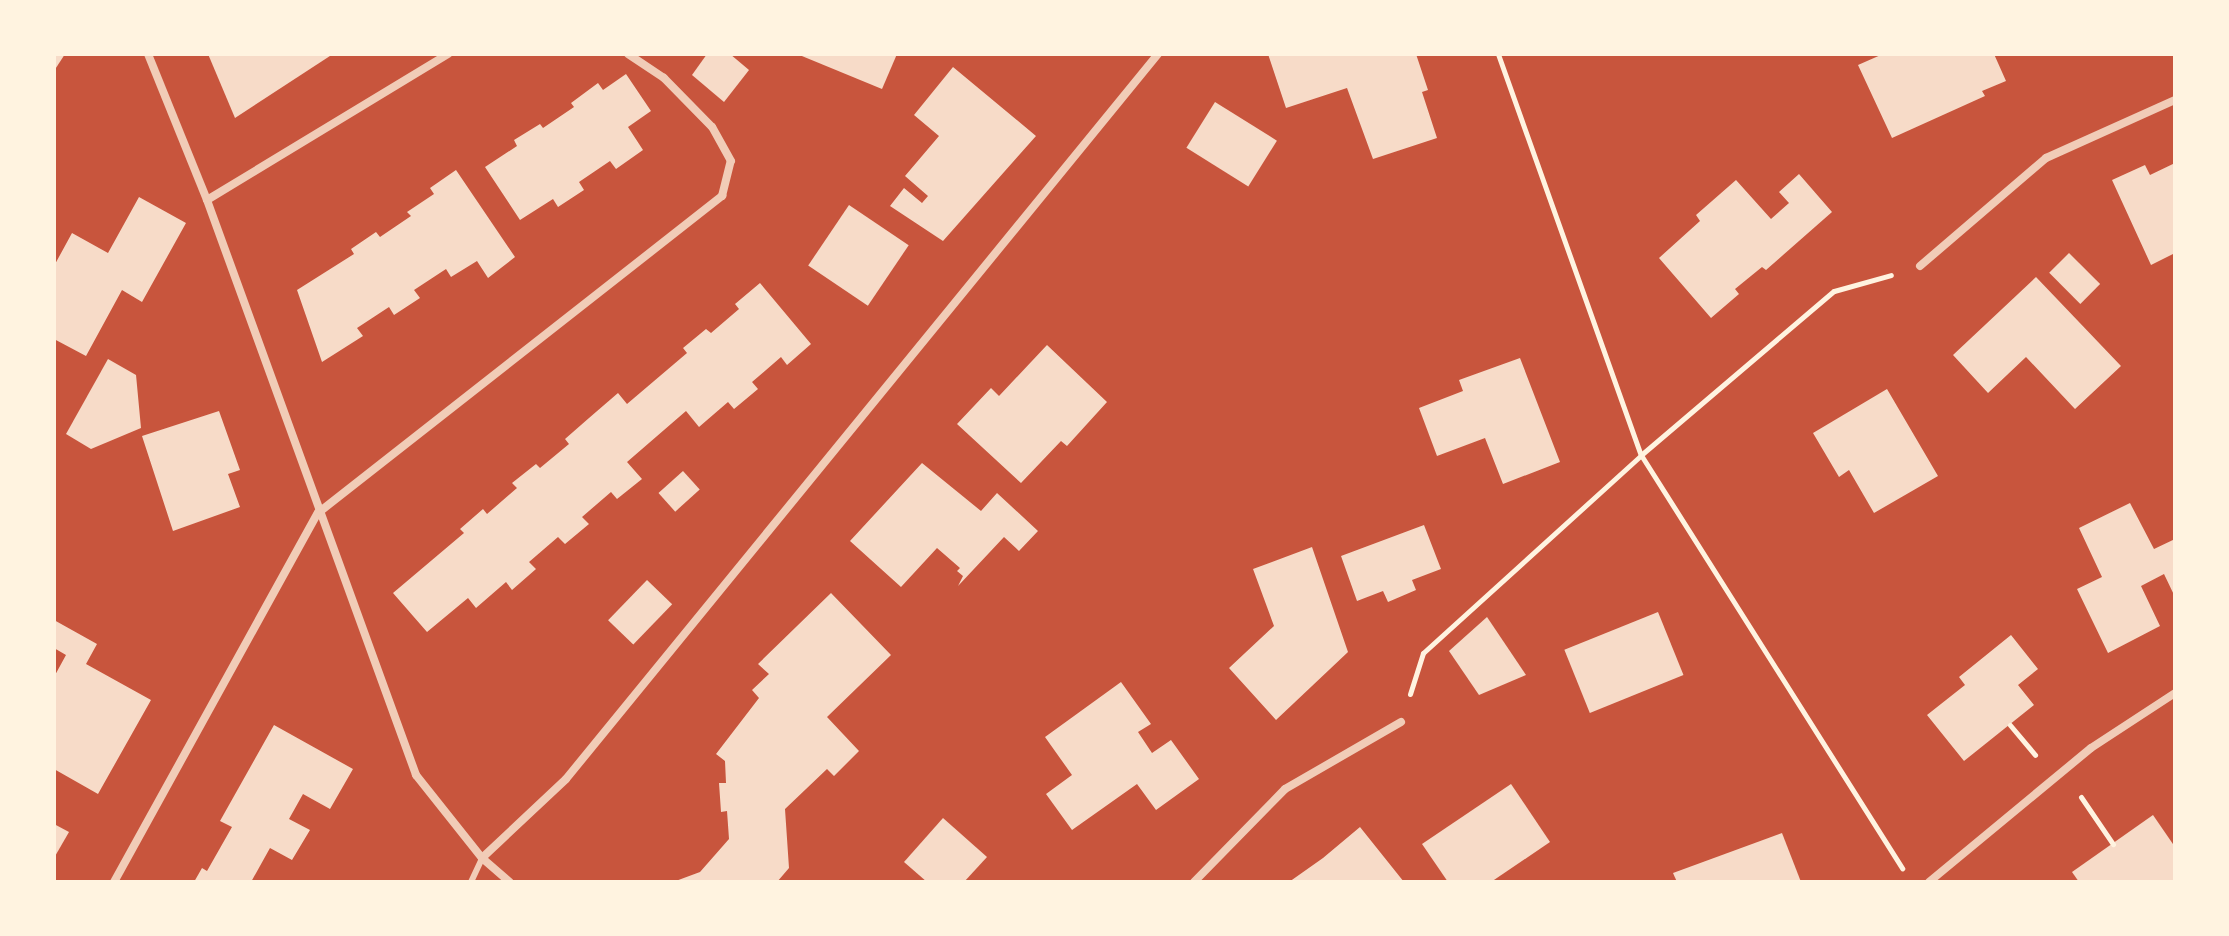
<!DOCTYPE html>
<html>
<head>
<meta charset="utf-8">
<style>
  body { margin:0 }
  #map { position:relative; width:2229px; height:936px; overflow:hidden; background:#c8553d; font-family:Arial,sans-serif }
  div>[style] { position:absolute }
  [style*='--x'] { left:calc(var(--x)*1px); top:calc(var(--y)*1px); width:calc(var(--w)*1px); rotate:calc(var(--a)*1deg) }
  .building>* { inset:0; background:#f7dbc8; transform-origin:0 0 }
  .path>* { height:5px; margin:-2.5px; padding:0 2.5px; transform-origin:2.5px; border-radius:2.5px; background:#fff3e0 }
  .service>* { height:6px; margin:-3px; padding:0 3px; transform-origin:3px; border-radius:3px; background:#f1ccb7 }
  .minor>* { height:8px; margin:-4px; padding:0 4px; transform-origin:4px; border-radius:4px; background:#f1ccb7 }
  span { translate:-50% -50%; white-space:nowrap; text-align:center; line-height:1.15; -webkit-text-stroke:8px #fff3e0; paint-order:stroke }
  .frame { position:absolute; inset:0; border:56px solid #fff3e0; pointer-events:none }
</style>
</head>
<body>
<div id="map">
  <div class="building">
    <div style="clip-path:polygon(54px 54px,65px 54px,54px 71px)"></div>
    <div style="clip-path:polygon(208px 54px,333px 54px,235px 118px)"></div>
    <div style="clip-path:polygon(707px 54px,730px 54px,749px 70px,724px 102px,692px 75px)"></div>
    <div style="clip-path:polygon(797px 54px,897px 54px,882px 89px)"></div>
    <div style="clip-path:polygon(1268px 54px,1416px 54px,1428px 90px,1422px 92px,1437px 138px,1373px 159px,1347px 88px,1286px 108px)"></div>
    <div style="clip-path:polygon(1883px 54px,1994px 54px,2006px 81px,1982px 91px,1985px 96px,1892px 138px,1858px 65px)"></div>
    <div style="clip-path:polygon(953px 67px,1036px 136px,943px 241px,890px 206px,904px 188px,922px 203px,928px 196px,905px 176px,939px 136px,914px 115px)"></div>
    <div style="clip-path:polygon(626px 74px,651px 111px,628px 127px,643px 150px,616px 169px,610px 161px,579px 182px,584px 190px,558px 207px,553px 199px,520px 220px,485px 167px,517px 146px,514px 140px,540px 124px,543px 128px,574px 107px,571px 103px,598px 83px,603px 90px)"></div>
    <div style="left:1215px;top:102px;width:73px;height:54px;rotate:32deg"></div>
    <div style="clip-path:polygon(2175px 163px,2175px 253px,2151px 265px,2112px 180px,2145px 165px,2150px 175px)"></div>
    <div style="clip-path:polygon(456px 170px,515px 257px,488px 278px,477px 261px,451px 277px,446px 269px,414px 290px,420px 298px,394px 315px,389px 307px,357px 328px,363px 336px,322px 362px,297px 290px,354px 254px,351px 249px,376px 232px,380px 237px,411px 216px,407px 212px,434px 194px,430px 188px)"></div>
    <div style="clip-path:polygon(1799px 174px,1832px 212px,1766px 270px,1762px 267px,1735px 289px,1739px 294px,1711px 318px,1659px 258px,1700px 221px,1696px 215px,1736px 180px,1771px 219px,1789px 203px,1779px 192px)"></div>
    <div style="clip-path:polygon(139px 197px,186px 223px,142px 302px,122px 290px,86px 356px,54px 339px,54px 266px,72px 233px,108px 253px)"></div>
    <div style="left:849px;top:205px;width:72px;height:73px;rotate:34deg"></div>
    <div style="left:2069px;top:253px;width:44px;height:28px;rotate:45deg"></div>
    <div style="clip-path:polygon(2036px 277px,2121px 366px,2075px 409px,2026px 357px,1988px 393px,1953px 355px)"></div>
    <div style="clip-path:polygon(760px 283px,811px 344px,787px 365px,781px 357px,752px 382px,758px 389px,734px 409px,728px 402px,699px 427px,686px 411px,627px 462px,642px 479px,617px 499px,611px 492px,582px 517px,589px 524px,565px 544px,558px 537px,529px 562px,536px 569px,512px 590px,506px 582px,476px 608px,468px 598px,427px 632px,393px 593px,464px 533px,460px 529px,483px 509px,487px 514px,517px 488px,512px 483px,536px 464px,540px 468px,569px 444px,565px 439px,589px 418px,618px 393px,627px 404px,687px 353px,683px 348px,706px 329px,711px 333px,739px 309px,735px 304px)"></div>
    <div style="clip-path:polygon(1047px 345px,1107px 402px,1067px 446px,1061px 441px,1021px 483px,957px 424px,991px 388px,999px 396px)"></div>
    <div style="clip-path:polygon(1520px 358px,1560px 462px,1503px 484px,1485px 438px,1437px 456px,1419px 408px,1463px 391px,1459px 380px)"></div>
    <div style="clip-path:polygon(108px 359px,136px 375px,141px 428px,91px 449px,66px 434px)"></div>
    <div style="clip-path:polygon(1887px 389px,1938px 476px,1874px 513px,1849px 470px,1839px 477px,1813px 433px)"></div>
    <div style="clip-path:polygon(219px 411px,240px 470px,228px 474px,240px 507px,173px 531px,142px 436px)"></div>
    <div style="clip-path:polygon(922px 463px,981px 511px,997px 493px,1038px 531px,1019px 551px,1004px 537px,958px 586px,963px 576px,957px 571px,960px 568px,937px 548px,901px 587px,850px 541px)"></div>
    <div style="left:683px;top:471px;width:25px;height:33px;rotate:48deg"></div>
    <div style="clip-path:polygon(2130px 503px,2154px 549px,2175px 539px,2175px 597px,2164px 574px,2141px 586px,2160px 626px,2108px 653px,2077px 589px,2102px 577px,2079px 528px)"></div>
    <div style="clip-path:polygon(1424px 525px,1441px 569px,1412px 580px,1416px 590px,1388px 602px,1383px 591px,1357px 601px,1341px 556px)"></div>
    <div style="clip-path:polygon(1312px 547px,1348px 652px,1276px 720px,1229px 668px,1274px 626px,1253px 569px)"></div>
    <div style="left:647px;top:580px;width:35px;height:56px;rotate:44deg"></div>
    <div style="clip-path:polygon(831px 593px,891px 655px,827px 717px,859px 751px,834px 776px,827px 769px,785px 809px,789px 868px,777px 882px,673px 882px,700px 872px,729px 839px,727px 811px,721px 812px,719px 783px,726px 783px,725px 761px,716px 754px,759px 698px,752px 690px,769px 674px,758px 664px)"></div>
    <div style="left:1658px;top:612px;width:68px;height:101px;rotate:68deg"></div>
    <div style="clip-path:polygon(1487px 617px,1526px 675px,1479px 695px,1449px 651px)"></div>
    <div style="clip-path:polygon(54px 620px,97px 644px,86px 664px,151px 700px,98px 794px,54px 769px,54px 677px,66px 655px,54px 648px)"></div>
    <div style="clip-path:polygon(2011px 635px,2038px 669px,2018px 685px,2034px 705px,1964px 761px,1927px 715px,1965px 685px,1959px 677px)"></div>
    <div style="clip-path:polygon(1121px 682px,1151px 724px,1138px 732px,1152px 753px,1171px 740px,1199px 779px,1156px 810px,1137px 784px,1072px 830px,1046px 794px,1072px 775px,1045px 737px)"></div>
    <div style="clip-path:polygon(274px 725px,353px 769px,330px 809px,303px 794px,289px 819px,310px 830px,292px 860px,270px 848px,251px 882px,194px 882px,202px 868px,207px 871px,232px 827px,220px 821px)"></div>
    <div style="clip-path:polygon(1511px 784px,1550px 842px,1491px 882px,1448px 882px,1422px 844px)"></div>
    <div style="clip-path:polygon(2153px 815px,2175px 847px,2175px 882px,2079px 882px,2072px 872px)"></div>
    <div style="clip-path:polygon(943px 818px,987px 857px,964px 882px,927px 882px,904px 862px)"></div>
    <div style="clip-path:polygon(54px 824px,69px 832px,54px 858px)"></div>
    <div style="clip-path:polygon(1360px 827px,1404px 882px,1289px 882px,1323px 858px)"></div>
    <div style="clip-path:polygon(1782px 833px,1801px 882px,1677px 882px,1673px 873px)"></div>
  </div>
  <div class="path">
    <div style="--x:1498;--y:54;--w:426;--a:70.4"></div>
    <div style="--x:1641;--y:455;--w:489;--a:57.7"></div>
    <div style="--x:1410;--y:694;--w:43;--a:-72.4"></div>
    <div style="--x:1423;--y:653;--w:294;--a:-42.2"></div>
    <div style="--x:1641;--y:455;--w:253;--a:-40.4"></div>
    <div style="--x:1834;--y:291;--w:59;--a:-15.7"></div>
    <div style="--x:2010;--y:725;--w:39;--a:50"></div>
    <div style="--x:2081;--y:797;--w:57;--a:55.8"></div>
  </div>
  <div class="service">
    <div style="--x:471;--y:882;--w:26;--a:-65"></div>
  </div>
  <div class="minor">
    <div style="--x:148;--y:54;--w:157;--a:68"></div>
    <div style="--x:207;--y:200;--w:612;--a:70.02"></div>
    <div style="--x:416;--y:775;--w:106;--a:51.5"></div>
    <div style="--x:482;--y:858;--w:37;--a:41"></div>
    <div style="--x:207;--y:200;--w:282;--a:-31.2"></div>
    <div style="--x:1920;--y:266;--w:166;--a:-40.6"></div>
    <div style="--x:2046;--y:158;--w:141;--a:-24.2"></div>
    <div style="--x:482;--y:858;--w:115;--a:-43.2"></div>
    <div style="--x:566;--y:779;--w:936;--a:-50.77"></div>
    <div style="--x:114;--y:882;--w:422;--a:-61.1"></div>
    <div style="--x:318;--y:513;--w:514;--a:-38.12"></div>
    <div style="--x:722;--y:196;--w:36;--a:-76"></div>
    <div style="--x:731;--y:161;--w:39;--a:-119"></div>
    <div style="--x:712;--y:127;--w:69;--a:-134.4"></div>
    <div style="--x:664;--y:78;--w:43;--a:-146.3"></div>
    <div style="--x:1194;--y:882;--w:130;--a:-45.6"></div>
    <div style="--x:1285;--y:789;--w:134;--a:-30"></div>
    <div style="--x:1929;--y:882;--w:210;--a:-39.6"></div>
    <div style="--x:2091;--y:748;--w:100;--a:-33.2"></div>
  </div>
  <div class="frame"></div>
</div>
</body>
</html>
